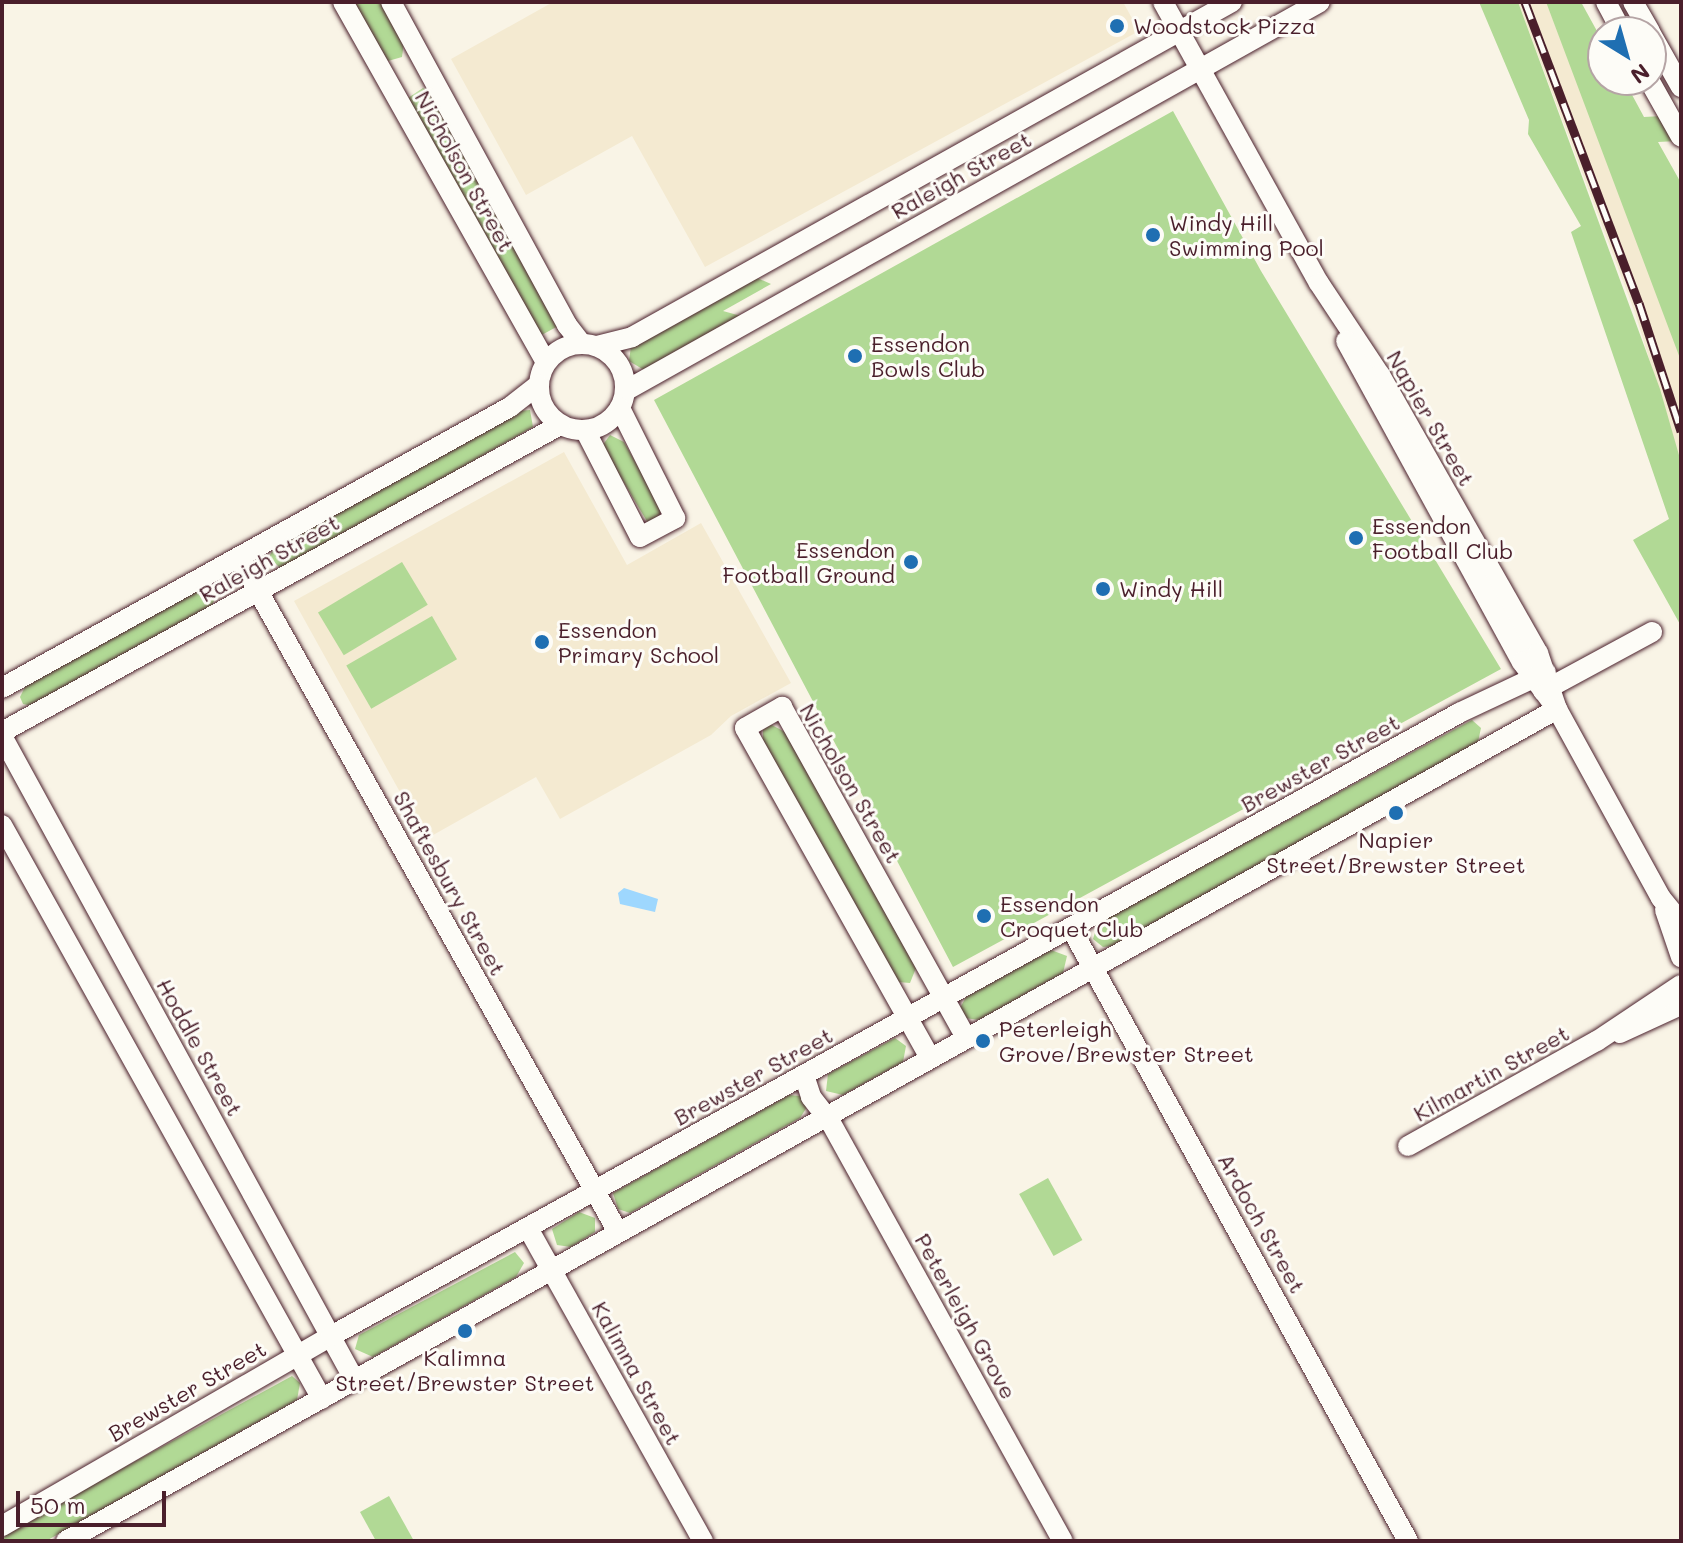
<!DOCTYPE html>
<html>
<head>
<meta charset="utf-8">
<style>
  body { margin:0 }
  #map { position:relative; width:1683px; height:1543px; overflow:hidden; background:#f9f4e6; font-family:Mali,sans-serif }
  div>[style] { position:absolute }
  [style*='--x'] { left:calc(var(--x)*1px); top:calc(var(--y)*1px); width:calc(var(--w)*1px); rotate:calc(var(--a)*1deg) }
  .built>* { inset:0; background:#f4ead1 }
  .green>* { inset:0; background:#b1d995; transform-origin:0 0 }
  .water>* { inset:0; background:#9ed7fe }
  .roads { filter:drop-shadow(0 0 2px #4a1f2b) drop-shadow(0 0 2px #4a1f2b) }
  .minor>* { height:20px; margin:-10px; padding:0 10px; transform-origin:10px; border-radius:10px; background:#fdfcf7 }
  .minor>.ring { margin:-10px; padding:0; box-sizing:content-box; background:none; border:20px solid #fdfcf7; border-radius:50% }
  .rail>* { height:9px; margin-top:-4.5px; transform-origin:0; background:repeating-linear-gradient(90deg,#fdfcf7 0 18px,#4a1f2b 0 36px); box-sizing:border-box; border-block:2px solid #4a1f2b }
  .dots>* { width:22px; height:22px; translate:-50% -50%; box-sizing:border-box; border:4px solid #fdfcf7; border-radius:50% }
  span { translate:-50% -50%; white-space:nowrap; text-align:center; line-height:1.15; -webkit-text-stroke:6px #fdfcf7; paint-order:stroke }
  .poi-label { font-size:22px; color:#4a1f2b }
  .left { translate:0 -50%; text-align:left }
  .right { translate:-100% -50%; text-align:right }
  .street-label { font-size:22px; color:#4a1f2b }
  .frame { position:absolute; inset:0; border:4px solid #4a1f2b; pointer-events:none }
  .north { position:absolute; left:1587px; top:16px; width:80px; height:80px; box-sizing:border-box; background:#fdfcf7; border:2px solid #b5a4a5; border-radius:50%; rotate:143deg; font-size:22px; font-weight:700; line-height:32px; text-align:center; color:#4a1f2b }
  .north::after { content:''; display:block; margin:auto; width:28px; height:36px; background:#1f6fb2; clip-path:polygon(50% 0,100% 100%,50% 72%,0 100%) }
  .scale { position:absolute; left:16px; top:1491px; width:150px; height:36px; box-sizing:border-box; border:4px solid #4a1f2b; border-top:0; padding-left:10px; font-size:24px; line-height:28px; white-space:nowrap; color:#4a1f2b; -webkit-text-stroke:6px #fdfcf7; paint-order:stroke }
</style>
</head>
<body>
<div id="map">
  <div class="built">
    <div style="clip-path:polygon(553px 2px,1123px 2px,1139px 31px,705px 267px,632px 136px,526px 195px,451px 59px)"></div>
    <div style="clip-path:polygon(1518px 2px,1546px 2px,1648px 263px,1681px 361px,1681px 462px,1635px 313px)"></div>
    <div style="clip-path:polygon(564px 452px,627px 565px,701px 523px,791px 683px,731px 716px,711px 735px,560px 819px,536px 777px,426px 839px,294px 601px)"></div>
  </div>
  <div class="green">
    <div style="clip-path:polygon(352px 2px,381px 2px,404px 42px,402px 57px,388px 61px)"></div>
    <div style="clip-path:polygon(1479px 2px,1518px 2px,1660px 389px,1681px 462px,1681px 626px,1633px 540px,1669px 519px,1571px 232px,1581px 226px,1528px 134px,1529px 120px)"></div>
    <div style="clip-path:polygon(1546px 2px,1581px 2px,1603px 42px,1603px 80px,1624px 80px,1644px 117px,1662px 116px,1677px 141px,1658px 142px,1681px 183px,1681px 361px)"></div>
    <div style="clip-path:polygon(423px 88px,430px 92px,560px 325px,538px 337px,408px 98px)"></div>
    <div style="clip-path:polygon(1173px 111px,1261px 271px,1501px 669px,953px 967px,654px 400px)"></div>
    <div style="clip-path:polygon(755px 277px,771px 284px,723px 311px,741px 316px,644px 370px,629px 361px,631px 346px)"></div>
    <div style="clip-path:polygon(530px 410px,533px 427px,282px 570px,269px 557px,274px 547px,518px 411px)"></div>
    <div style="clip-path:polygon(610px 435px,624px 442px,661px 507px,660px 516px,648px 523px,602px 446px)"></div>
    <div style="left:402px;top:562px;width:50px;height:98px;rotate:59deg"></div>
    <div style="clip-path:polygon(202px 587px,212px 589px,215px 598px,210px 611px,37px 707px,23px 704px,20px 697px,26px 685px)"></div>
    <div style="left:432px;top:616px;width:50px;height:99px;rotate:60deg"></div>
    <div style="clip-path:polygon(1472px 720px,1481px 728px,1478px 742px,1113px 946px,1103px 947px,1093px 939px,1098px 923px)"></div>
    <div style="clip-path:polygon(770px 724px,785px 732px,916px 968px,910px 983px,898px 982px,763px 741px,763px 730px)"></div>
    <div style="clip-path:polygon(1051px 950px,1067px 956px,1063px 973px,979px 1020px,965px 1018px,960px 1008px,966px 997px)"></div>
    <div style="clip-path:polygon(895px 1038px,906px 1046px,903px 1062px,843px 1095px,826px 1091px,828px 1074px)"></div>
    <div style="clip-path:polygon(789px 1095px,800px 1096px,807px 1107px,800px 1118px,630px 1213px,618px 1209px,613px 1193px)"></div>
    <div style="left:1048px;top:1178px;width:71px;height:33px;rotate:61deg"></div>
    <div style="clip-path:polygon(579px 1212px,595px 1218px,595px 1232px,571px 1247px,557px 1245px,552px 1229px)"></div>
    <div style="clip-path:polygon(515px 1252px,524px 1263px,516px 1277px,373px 1357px,355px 1349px,359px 1335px)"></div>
    <div style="clip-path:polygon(292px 1376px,300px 1383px,297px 1400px,46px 1541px,2px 1541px,9px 1530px)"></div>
    <div style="clip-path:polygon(389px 1496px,414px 1541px,376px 1541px,360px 1512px)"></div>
  </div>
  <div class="water">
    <div style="clip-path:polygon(624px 888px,658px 899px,655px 912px,620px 904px,618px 893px)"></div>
  </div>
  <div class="roads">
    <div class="minor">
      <div style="--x:343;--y:2;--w:413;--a:60.6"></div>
      <div style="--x:391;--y:2;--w:368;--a:61.4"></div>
      <div style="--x:567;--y:325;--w:23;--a:52"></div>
      <div style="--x:1163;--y:2;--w:321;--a:61"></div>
      <div style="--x:1319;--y:283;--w:110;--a:56.5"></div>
      <div style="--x:1380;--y:375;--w:320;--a:60.4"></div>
      <div style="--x:1538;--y:653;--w:59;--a:71.3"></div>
      <div style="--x:1606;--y:2;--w:34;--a:62"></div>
      <div style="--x:1633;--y:2;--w:34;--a:60"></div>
      <div style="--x:1651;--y:34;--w:61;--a:60.5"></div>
      <div style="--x:1649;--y:80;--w:65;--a:60.7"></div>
      <div style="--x:1346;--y:341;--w:366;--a:61.3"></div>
      <div style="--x:1522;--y:662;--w:59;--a:53.3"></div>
      <div style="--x:1557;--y:709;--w:216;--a:61.2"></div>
      <div style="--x:1661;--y:898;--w:32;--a:51"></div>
      <div class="ring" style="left:539px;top:344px;width:66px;height:66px"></div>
      <div style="--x:597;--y:346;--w:36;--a:-14"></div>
      <div style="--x:632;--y:337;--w:687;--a:-29.18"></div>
      <div style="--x:625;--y:391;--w:796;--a:-29.24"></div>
      <div style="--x:585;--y:430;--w:120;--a:62.8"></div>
      <div style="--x:640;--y:537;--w:40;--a:-28"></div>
      <div style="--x:675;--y:518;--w:123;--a:-116.6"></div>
      <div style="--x:239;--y:557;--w:774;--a:60.69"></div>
      <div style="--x:2;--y:688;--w:581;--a:-28.95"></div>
      <div style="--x:510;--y:407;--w:36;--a:-38"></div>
      <div style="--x:1543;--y:691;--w:124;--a:-28.4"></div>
      <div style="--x:2;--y:732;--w:637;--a:-28.82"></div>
      <div style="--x:2;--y:736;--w:735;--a:61.31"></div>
      <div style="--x:2;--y:825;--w:657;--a:60.86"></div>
      <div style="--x:1665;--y:910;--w:50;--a:71.2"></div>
      <div style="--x:1071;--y:928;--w:700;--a:61.2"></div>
      <div style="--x:1620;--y:1033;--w:67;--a:-24.7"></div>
      <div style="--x:929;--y:1056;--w:376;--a:-119.3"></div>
      <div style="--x:745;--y:728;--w:43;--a:-29.6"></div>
      <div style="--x:782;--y:707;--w:376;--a:60.9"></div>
      <div style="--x:804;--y:1075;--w:23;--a:72"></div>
      <div style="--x:811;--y:1097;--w:33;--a:52"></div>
      <div style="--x:831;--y:1123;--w:478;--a:61"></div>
      <div style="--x:1408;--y:1146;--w:216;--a:-29.1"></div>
      <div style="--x:1597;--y:1041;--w:101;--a:-33.7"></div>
      <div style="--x:528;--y:1228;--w:359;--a:60.8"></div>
      <div style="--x:2;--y:1526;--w:380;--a:-30"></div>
      <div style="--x:331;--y:1336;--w:1289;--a:-28.91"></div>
      <div style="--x:1459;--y:713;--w:96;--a:-25.2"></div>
      <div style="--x:66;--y:1541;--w:1707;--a:-29.16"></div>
    </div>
  </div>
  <div class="rail">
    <div style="--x:1525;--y:2;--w:322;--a:69.3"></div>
    <div style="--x:1639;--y:303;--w:135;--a:71.8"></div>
  </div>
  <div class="dots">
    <div style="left:1117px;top:26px;background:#1f6fb2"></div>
    <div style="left:1153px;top:235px;background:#1f6fb2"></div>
    <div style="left:855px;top:356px;background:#1f6fb2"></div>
    <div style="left:1356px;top:538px;background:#1f6fb2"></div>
    <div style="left:911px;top:562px;background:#1f6fb2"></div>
    <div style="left:1103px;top:589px;background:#1f6fb2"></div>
    <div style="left:542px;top:642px;background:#1f6fb2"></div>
    <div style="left:1396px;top:813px;background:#1f6fb2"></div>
    <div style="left:984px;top:916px;background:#1f6fb2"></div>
    <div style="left:983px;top:1041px;background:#1f6fb2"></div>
    <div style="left:465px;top:1331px;background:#1f6fb2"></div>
  </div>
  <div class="poi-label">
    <span class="left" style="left:1133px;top:26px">Woodstock Pizza</span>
    <span class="left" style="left:1169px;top:235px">Windy Hill<br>Swimming Pool</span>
    <span class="left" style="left:871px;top:356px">Essendon<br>Bowls Club</span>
    <span class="left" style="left:1372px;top:538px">Essendon<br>Football Club</span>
    <span class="right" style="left:895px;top:562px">Essendon<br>Football Ground</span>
    <span class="left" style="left:1119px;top:589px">Windy Hill</span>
    <span class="left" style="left:558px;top:642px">Essendon<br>Primary School</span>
    <span style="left:1396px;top:852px">Napier<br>Street/Brewster Street</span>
    <span class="left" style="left:1000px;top:916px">Essendon<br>Croquet Club</span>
    <span class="left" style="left:999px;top:1041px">Peterleigh<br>Grove/Brewster Street</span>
    <span style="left:465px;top:1370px">Kalimna<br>Street/Brewster Street</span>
  </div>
  <div class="street-label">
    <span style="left:465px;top:171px;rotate:61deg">Nicholson Street</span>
    <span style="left:961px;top:175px;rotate:-29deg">Raleigh Street</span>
    <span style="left:1431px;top:418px;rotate:60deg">Napier Street</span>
    <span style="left:269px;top:558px;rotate:-29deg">Raleigh Street</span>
    <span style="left:1320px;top:763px;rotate:-29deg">Brewster Street</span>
    <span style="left:851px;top:783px;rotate:60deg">Nicholson Street</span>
    <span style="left:450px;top:883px;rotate:61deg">Shaftesbury Street</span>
    <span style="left:200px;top:1047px;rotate:61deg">Hoddle Street</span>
    <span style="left:1491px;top:1073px;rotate:-29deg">Kilmartin Street</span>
    <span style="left:753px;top:1076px;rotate:-29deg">Brewster Street</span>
    <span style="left:1262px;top:1223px;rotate:61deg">Ardoch Street</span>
    <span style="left:966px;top:1316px;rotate:61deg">Peterleigh Grove</span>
    <span style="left:637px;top:1373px;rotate:61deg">Kalimna Street</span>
    <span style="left:187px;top:1391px;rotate:-30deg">Brewster Street</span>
  </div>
  <div class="frame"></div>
  <div class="north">N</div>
  <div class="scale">50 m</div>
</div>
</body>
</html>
